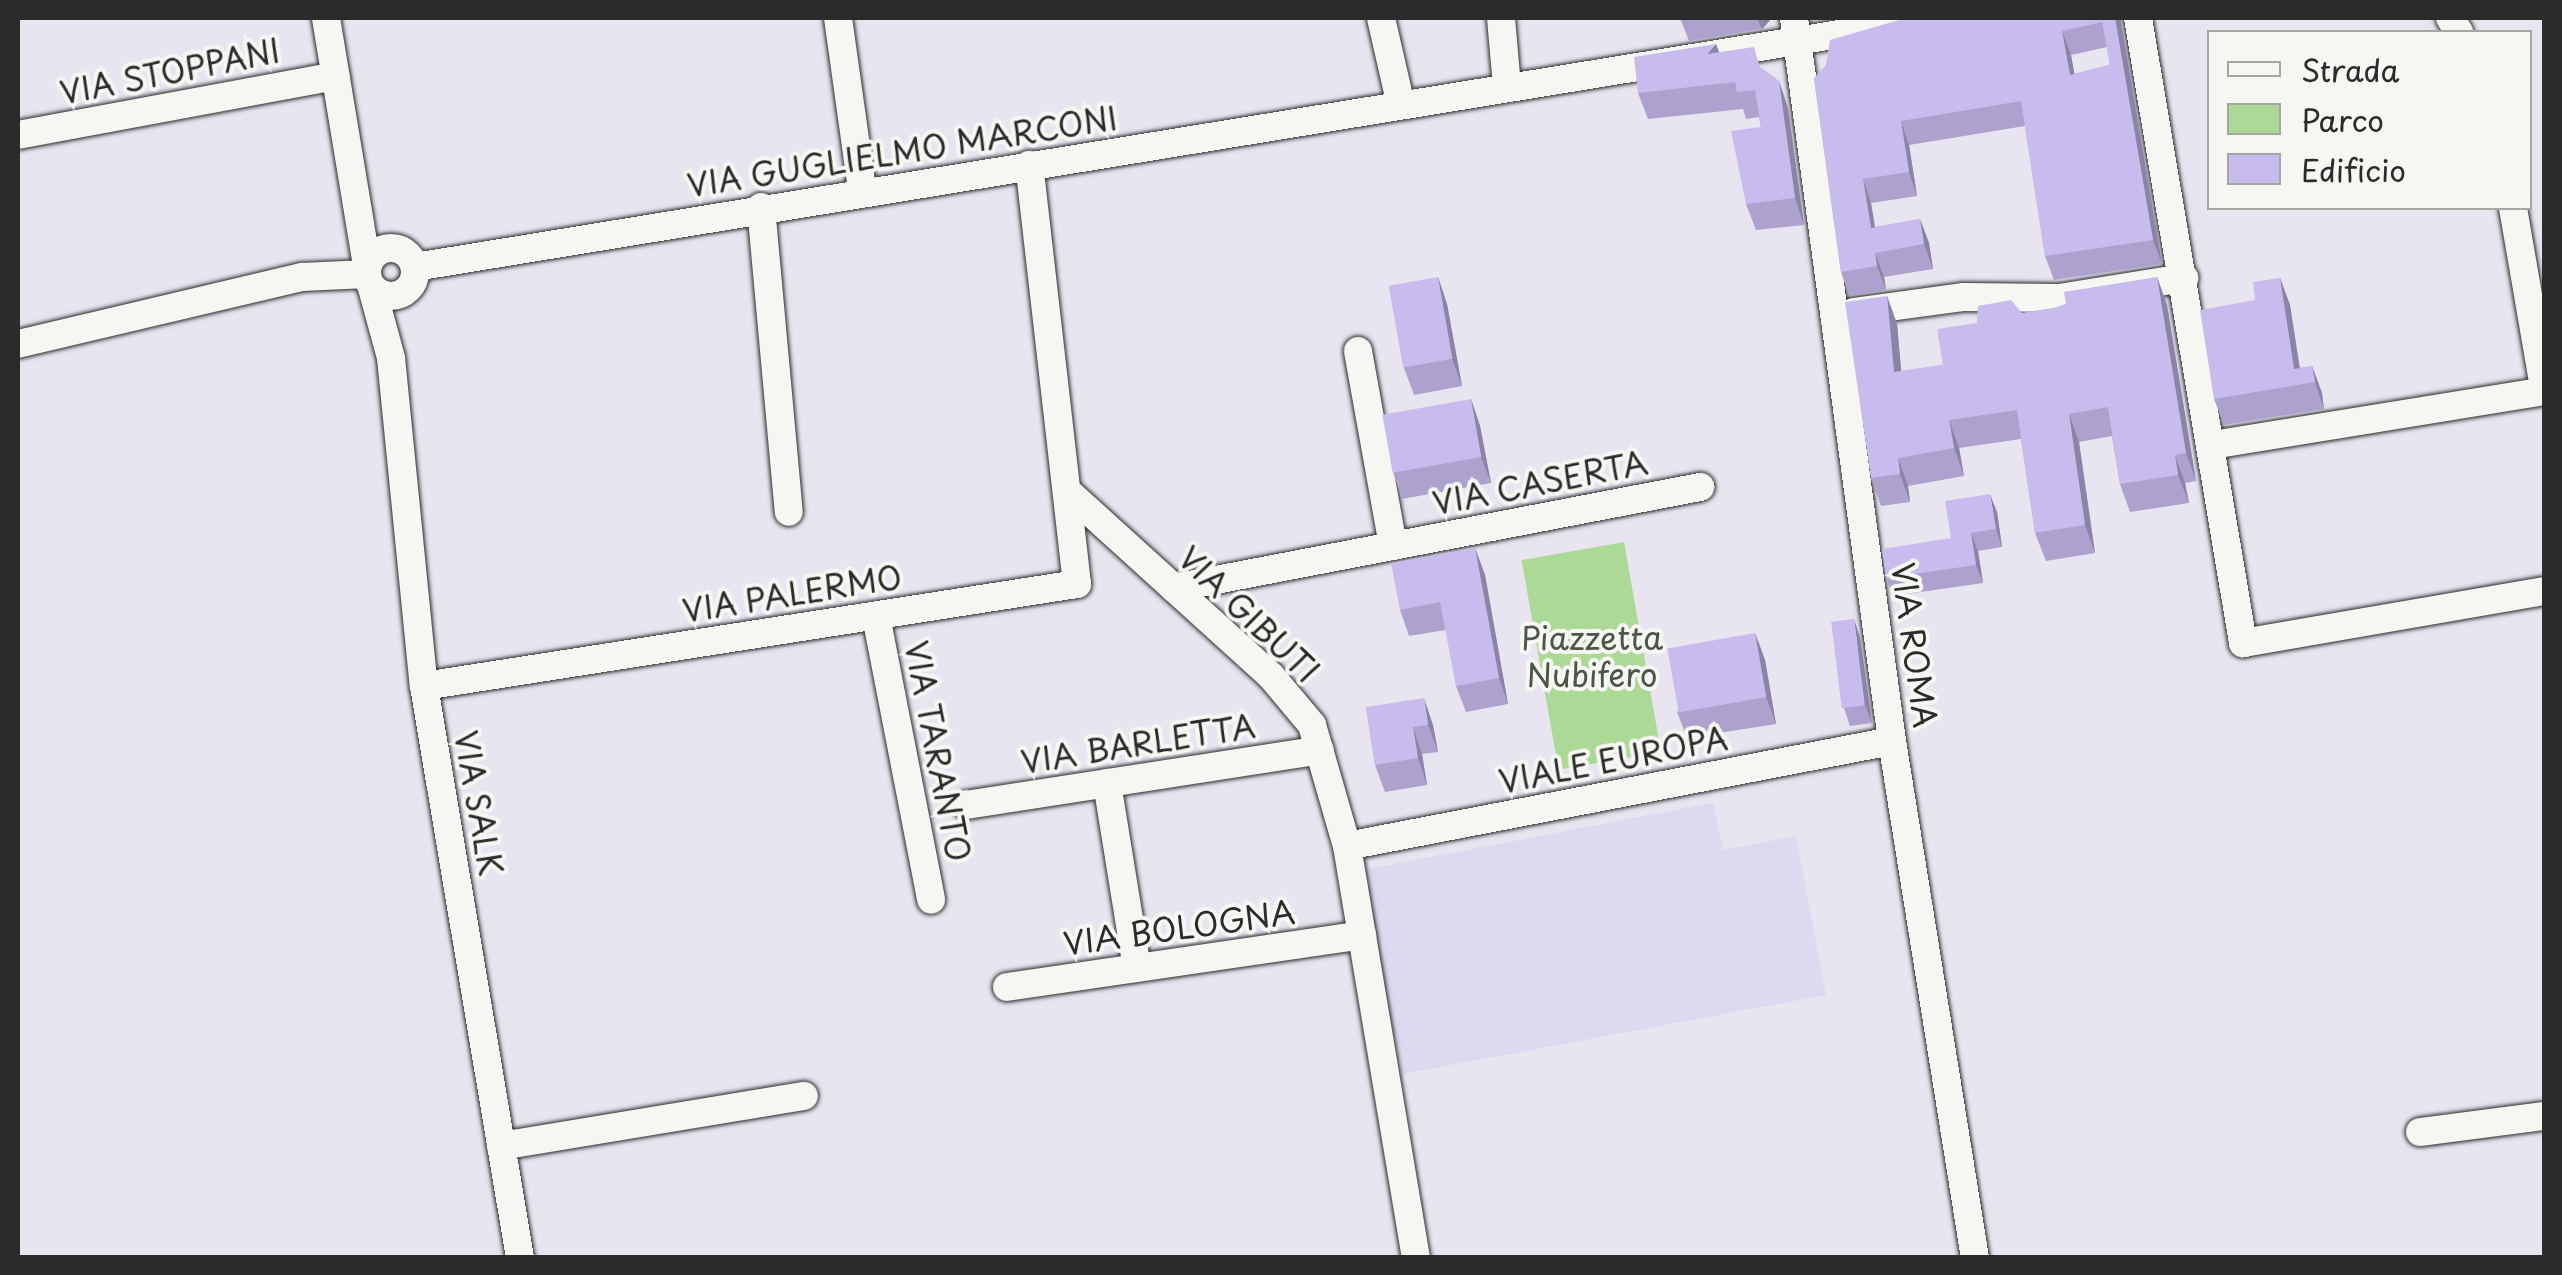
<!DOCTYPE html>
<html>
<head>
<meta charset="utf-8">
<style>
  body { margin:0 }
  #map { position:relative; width:2562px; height:1275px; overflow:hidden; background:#e8e5f1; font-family:"Playpen Sans",sans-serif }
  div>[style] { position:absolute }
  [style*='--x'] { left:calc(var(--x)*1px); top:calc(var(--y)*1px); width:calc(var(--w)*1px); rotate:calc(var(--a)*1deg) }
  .built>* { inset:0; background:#ded9f0 }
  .green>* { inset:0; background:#add997; transform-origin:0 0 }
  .roads { filter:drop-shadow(0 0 2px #2b2b2b) drop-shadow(0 0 2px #2b2b2b) }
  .minor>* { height:28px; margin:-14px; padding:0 14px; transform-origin:14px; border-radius:14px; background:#f6f6f2 }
  .minor>.ring { margin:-14px; padding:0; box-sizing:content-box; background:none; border:28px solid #f6f6f2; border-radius:50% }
  .wall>* { inset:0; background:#aca2cd }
  .shaded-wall>* { inset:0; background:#8c84a7 }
  .building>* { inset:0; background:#c8bcee; transform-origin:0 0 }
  span { translate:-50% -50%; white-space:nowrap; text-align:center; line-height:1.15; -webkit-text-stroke:8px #f6f6f2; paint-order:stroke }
  .street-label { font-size:32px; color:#2b2b2b }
  .park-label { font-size:32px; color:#4c5646 }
  .frame { position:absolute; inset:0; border:20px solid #2b2b2b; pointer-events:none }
  .legend { position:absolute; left:2207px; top:30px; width:325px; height:180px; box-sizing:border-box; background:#f6f6f2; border:2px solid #a5a5a2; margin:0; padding:12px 18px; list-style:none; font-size:30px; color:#2b2b2b }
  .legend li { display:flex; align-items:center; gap:20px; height:50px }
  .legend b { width:50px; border:2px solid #a5a5a2 }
</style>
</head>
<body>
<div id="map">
  <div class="built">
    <div style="clip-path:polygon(1713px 803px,1723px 850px,1796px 836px,1826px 995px,1402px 1074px,1362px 870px)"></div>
  </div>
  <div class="green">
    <div style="left:1624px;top:542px;width:213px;height:104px;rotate:80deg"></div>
  </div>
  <div class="roads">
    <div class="minor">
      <div style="--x:326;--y:18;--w:252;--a:80.6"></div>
      <div style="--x:838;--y:18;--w:173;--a:82"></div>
      <div style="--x:1381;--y:18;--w:89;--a:77.1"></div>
      <div style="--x:1501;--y:18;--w:69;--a:85"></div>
      <div style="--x:1794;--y:18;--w:730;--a:82.28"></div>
      <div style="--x:1892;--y:741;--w:524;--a:80.88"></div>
      <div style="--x:2138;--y:18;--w:634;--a:80.46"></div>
      <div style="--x:2243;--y:643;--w:305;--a:-9.8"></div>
      <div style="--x:2450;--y:18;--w:17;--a:57"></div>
      <div style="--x:18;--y:135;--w:323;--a:-10.5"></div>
      <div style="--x:761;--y:207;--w:306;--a:84.8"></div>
      <div style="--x:2513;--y:208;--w:183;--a:80.2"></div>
      <div class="ring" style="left:367px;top:248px;width:20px;height:20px"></div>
      <div style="--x:415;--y:267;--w:1543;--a:-9.29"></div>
      <div style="--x:372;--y:288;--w:73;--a:74.8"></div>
      <div style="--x:391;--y:358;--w:330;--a:84.3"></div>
      <div style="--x:424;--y:686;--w:580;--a:80.47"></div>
      <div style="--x:1853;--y:312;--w:112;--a:-7.7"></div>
      <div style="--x:1964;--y:297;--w:95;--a:0.6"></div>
      <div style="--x:2059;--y:298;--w:127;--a:-9.1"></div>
      <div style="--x:18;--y:344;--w:292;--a:-13.3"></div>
      <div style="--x:302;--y:277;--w:65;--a:-2.6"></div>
      <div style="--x:1358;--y:351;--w:198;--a:79.8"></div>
      <div style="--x:2212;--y:445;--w:336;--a:-9.2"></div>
      <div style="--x:1067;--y:491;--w:275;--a:42.2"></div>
      <div style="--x:1271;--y:676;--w:64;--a:50.1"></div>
      <div style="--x:1312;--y:725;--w:126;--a:73.9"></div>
      <div style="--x:1347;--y:846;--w:418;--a:80.5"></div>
      <div style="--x:1174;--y:588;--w:536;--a:-10.87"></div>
      <div style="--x:876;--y:616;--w:289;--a:79"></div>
      <div style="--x:424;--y:686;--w:661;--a:-8.88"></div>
      <div style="--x:1077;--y:584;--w:422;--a:-96.5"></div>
      <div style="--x:1107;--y:783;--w:187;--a:80.8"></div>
      <div style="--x:966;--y:805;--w:358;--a:-8.8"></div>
      <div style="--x:1347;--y:846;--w:555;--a:-10.91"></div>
      <div style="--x:1007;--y:987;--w:359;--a:-8.3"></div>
      <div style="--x:2420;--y:1132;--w:125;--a:-7.4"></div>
      <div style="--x:501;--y:1146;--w:307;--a:-9.4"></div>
    </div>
  </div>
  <div class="wall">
    <div style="clip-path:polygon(1680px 18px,1772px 18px,1762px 29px,1689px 41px)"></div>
    <div style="clip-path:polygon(evenodd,1906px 18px,2122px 18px,2121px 21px,2162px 264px,2054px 280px,2045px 256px,2025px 126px,1909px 145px,1917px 196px,1871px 203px,1875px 227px,1920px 219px,1929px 243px,1933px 269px,1884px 277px,1886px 290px,1849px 296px,1841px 272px,1814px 78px,1906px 18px,2107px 47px,2110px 65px,2074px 74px,2071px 55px,2107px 47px)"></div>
    <div style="clip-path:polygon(1719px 52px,1761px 68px,1779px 81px,1788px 108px,1804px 225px,1756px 230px,1746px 204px,1761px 127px,1759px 117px,1746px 119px,1743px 109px,1648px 119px,1638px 93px)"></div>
    <div style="clip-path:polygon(1438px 277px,1447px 304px,1462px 386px,1414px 395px,1404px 368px)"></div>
    <div style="clip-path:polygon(2157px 277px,2167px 305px,2196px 481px,2185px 483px,2189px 503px,2130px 512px,2120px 484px,2112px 436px,2079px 442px,2095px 553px,2046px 561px,2035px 533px,2021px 439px,1959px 448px,1964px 476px,1908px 486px,1910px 502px,1881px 506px,1871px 478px,1887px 296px,1897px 324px,1901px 371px,1943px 365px,1977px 323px,2022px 313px,2054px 308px)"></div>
    <div style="clip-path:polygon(2280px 278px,2290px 305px,2300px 368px,2312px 366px,2322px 393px,2324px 409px,2224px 425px,2214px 399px,2255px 300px)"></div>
    <div style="clip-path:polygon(1471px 399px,1480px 426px,1491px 483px,1402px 499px,1393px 472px)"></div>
    <div style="clip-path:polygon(1997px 512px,2002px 547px,1978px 551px,1983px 583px,1893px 596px,1886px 578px)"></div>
    <div style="clip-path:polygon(1475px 548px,1485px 575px,1508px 704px,1466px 712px,1456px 686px,1446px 630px,1409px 636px,1400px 610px)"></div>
    <div style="clip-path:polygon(1755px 633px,1765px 660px,1776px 724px,1687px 738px,1677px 712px)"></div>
    <div style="clip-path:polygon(1860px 637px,1872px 723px,1850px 726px,1844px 708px)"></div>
    <div style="clip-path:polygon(1366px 707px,1433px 725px,1438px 752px,1422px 754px,1427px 785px,1385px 792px,1375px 765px)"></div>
  </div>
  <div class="shaded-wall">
    <div style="clip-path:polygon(1757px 18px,1772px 18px,1762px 29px)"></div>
    <div style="clip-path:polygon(2115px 18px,2122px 18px,2121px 21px,2162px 264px,2153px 240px)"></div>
    <div style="clip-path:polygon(2062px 31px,2071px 55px,2079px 99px,2070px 75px)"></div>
    <div style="clip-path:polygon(1716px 44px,1726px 70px,1707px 54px)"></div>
    <div style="clip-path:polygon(1779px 81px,1788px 108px,1804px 225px,1795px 198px)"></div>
    <div style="clip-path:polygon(1901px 121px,1909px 145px,1917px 196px,1909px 172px)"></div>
    <div style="clip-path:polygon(1863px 179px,1871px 203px,1879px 252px,1871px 228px)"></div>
    <div style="clip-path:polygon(1920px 219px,1929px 243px,1933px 269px,1924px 244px)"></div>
    <div style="clip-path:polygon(1875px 253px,1884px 277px,1886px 290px,1877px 266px)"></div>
    <div style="clip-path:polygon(1438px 277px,1447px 304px,1462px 386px,1452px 359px)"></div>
    <div style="clip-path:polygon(2157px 277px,2167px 305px,2196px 481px,2186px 453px)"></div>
    <div style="clip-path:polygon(2280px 278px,2290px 305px,2302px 384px,2294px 369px)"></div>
    <div style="clip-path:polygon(1887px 296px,1897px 324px,1904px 401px,1894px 372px)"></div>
    <div style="clip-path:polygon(2312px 366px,2322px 393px,2324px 409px,2315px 382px)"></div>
    <div style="clip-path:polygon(1471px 399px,1480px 426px,1491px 483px,1481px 457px)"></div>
    <div style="clip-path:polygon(2069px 414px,2079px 442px,2095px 553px,2085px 525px)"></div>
    <div style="clip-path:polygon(1949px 420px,1959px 448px,1964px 476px,1954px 448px)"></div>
    <div style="clip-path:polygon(2175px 455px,2185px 483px,2189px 503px,2178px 475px)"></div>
    <div style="clip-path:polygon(1898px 458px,1908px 486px,1910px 502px,1900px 474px)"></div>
    <div style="clip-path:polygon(1990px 494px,1997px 512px,2002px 547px,1996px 529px)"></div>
    <div style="clip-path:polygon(1971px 533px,1978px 551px,1983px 583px,1976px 565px)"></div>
    <div style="clip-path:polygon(1475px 548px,1485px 575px,1508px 704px,1499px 678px)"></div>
    <div style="clip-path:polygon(1854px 619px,1860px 637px,1872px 723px,1865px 705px)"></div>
    <div style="clip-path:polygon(1755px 633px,1765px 660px,1776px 724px,1766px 697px)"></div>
    <div style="clip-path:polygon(1424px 698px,1433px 725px,1438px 752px,1428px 725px)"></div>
    <div style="clip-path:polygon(1413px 727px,1422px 754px,1427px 785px,1418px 758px)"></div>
  </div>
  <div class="building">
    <div style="clip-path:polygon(evenodd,1906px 18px,2115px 18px,2153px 240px,2045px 256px,2021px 101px,1901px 121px,1909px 172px,1863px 179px,1871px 228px,1920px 219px,1924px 244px,1875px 253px,1877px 266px,1841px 272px,1814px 78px,1826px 65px,1830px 40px,1906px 18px,2102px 22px,2110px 65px,2070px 75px,2062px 31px,2102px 22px)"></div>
    <div style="clip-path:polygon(1716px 44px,1707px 54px,1754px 47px,1760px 68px,1779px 81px,1795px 198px,1746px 204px,1731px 131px,1761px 127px,1755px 90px,1737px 92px,1735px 82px,1638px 93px,1634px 57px)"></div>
    <div style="left:1438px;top:277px;width:83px;height:50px;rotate:80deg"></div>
    <div style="clip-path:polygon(2157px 277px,2186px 453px,2175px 455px,2178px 475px,2120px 484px,2108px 407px,2069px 414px,2085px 525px,2035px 533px,2017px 410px,1949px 420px,1954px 448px,1898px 458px,1900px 474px,1871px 478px,1845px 302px,1887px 296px,1894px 372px,1943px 365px,1937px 329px,1977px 323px,1978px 306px,2011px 300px,2022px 313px,2054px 308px,2066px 304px,2064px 292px)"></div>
    <div style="clip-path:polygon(2280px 278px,2294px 369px,2312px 366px,2315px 382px,2214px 399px,2200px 310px,2255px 300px,2253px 282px)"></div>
    <div style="left:1471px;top:399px;width:59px;height:90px;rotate:80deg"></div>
    <div style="clip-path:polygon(1990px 494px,1996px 529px,1971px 533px,1976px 565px,1886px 578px,1882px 549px,1951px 538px,1945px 501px)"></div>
    <div style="clip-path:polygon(1475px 548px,1499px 678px,1456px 686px,1440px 602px,1400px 610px,1391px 563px)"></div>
    <div style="left:1854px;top:619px;width:87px;height:23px;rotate:83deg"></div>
    <div style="left:1755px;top:633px;width:65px;height:89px;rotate:80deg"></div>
    <div style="clip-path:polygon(1424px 698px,1428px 725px,1413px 727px,1418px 758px,1375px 765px,1366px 707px)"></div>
  </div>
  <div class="street-label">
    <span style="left:170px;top:71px;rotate:-11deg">VIA STOPPANI</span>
    <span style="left:902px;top:151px;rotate:-9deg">VIA GUGLIELMO MARCONI</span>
    <span style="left:1540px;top:482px;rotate:-11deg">VIA CASERTA</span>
    <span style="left:792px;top:593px;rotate:-9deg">VIA PALERMO</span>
    <span style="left:1249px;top:614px;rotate:44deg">VIA GIBUTI</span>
    <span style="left:1915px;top:645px;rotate:82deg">VIA ROMA</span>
    <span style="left:1138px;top:743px;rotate:-9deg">VIA BARLETTA</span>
    <span style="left:938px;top:751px;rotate:79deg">VIA TARANTO</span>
    <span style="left:1613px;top:759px;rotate:-11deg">VIALE EUROPA</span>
    <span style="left:479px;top:803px;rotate:80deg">VIA SALK</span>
    <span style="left:1179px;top:927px;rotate:-8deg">VIA BOLOGNA</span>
  </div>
  <div class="park-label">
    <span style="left:1592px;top:656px">Piazzetta<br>Nubifero</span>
  </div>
  <div class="frame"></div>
  <ul class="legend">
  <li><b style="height:12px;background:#f6f6f2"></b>Strada</li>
  <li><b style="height:28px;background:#add997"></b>Parco</li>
  <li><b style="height:28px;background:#c8bcee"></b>Edificio</li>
  </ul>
</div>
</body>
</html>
